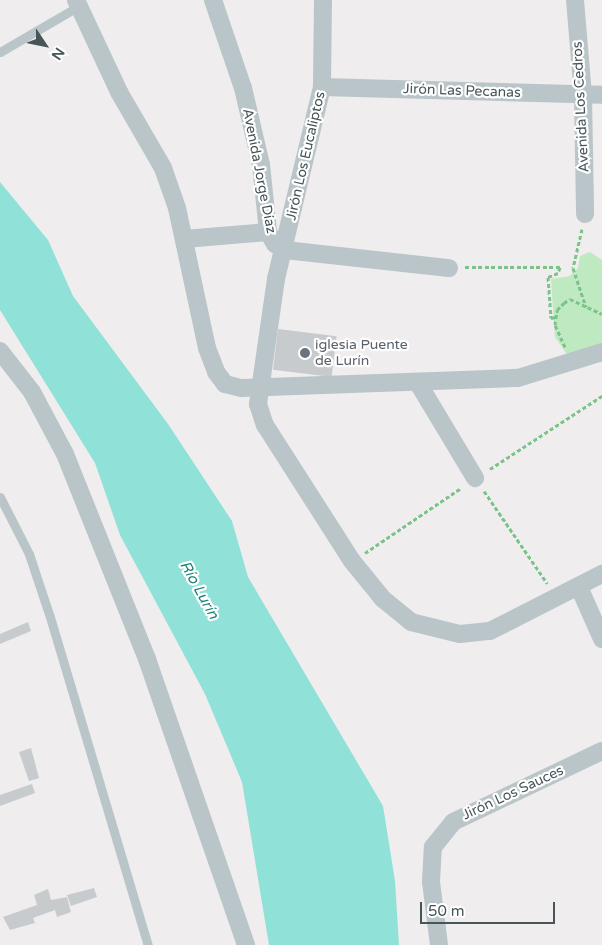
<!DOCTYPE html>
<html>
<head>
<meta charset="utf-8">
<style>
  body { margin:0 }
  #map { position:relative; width:602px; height:945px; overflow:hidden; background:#efeded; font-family:"Varela Round",sans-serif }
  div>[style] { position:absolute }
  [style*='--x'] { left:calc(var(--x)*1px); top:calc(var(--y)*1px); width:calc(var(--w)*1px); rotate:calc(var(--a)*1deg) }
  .green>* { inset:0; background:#bfe9c1 }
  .water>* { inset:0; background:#90e1d8 }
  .building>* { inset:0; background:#c7cbce; transform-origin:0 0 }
  .path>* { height:3px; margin-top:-1.5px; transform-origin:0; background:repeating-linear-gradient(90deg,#7bc388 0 4px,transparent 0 6.5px) }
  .lane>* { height:9px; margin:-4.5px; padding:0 4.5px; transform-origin:4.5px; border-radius:4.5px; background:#b9c5c8 }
  .street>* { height:18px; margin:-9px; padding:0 9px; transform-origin:9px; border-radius:9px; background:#b9c5c8 }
  .dots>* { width:14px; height:14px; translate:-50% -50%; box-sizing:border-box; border:2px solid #fff; border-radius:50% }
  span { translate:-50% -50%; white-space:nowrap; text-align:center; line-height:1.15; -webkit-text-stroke:4.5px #fff; paint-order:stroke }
  .street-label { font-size:14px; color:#475558 }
  .worship-label { font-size:14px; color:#5b616d }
  .left { translate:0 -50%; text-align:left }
  .water-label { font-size:15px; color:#1a8377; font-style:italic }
  .north { position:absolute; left:20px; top:20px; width:50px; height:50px; -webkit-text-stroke:4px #fff; paint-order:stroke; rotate:124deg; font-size:14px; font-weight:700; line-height:20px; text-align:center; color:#475558 }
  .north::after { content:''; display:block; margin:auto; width:18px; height:22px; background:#475558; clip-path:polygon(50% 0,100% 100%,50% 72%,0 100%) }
  .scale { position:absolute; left:420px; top:902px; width:135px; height:22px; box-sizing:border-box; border:2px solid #475558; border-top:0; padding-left:6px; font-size:15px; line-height:18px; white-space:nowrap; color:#475558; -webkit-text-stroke:4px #fff; paint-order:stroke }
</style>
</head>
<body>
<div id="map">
  <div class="green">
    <div style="clip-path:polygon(590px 252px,602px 260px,602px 346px,568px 356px,555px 337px,551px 279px,570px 276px,578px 268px,580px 256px)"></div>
  </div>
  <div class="water">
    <div style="clip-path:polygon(0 182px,48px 240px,73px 296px,168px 424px,232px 521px,248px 577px,383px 806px,395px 881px,399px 945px,269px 945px,242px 782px,205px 694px,120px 535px,95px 463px,0 310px)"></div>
  </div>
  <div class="building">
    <div style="left:278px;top:329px;width:59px;height:41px;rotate:7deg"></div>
    <div style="clip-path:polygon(28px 622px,31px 631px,0 644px,0 634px)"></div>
    <div style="clip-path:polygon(31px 748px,39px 778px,29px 781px,19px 752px)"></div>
    <div style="clip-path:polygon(32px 784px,35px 793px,0 806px,0 795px)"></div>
    <div style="clip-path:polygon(94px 888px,97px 897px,71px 906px,67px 895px)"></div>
    <div style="clip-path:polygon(48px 889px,51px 900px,67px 897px,71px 912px,57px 917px,55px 910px,33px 918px,35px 923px,10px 930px,3px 917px,37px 905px,34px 895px)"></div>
  </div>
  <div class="path">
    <div style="--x:582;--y:229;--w:40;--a:103"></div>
    <div style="--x:573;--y:268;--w:41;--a:71.6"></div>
    <div style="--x:465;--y:267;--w:95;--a:0"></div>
    <div style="--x:560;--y:267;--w:6;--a:108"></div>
    <div style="--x:558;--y:273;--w:11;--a:158"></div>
    <div style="--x:548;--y:277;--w:41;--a:85.8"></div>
    <div style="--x:551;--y:318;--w:5;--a:-11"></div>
    <div style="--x:565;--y:347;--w:24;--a:-114"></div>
    <div style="--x:555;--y:325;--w:15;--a:-82"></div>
    <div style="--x:557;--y:310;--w:10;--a:-45"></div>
    <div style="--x:564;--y:303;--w:7;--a:-34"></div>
    <div style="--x:570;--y:299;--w:35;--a:25"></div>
    <div style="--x:490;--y:469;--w:134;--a:-33.1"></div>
    <div style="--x:484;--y:491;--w:112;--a:55.6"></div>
    <div style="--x:365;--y:553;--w:116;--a:-34.1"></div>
  </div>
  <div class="lane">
    <div style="--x:0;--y:52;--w:91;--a:-30.2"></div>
    <div style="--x:0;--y:497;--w:64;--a:63"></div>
    <div style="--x:29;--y:554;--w:66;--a:71.6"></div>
    <div style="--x:50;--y:617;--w:342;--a:73.4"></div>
  </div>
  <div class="street">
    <div style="--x:76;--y:0;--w:102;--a:64.9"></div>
    <div style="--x:119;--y:92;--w:88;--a:59.9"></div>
    <div style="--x:163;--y:168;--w:42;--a:70.7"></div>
    <div style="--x:177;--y:208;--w:143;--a:77.9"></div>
    <div style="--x:207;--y:348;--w:26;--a:69"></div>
    <div style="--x:216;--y:372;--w:15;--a:53"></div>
    <div style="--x:225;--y:384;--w:16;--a:14"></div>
    <div style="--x:241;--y:388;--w:277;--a:-2.1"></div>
    <div style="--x:518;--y:378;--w:88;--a:-17.2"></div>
    <div style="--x:213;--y:0;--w:93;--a:71.2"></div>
    <div style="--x:243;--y:88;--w:79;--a:76.8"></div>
    <div style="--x:261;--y:165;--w:67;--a:84"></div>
    <div style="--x:268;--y:232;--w:14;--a:60"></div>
    <div style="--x:275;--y:244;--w:12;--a:31"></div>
    <div style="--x:285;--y:250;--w:165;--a:6.3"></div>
    <div style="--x:323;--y:0;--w:87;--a:90.7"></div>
    <div style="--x:322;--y:87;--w:197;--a:103.5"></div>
    <div style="--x:276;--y:279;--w:126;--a:98.2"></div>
    <div style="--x:258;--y:404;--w:22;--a:72"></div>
    <div style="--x:265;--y:425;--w:161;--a:57.4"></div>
    <div style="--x:352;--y:561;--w:49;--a:50.8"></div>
    <div style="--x:383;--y:599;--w:36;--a:39"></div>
    <div style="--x:411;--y:622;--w:50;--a:13.8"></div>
    <div style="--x:460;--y:634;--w:30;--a:-6"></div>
    <div style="--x:490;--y:631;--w:126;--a:-27"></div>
    <div style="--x:575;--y:0;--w:95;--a:85.2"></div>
    <div style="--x:583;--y:95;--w:119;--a:89"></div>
    <div style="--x:322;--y:87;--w:280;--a:1.6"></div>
    <div style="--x:184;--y:239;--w:84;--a:-4.8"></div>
    <div style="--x:0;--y:351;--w:52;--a:52"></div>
    <div style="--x:32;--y:392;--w:70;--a:62"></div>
    <div style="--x:65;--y:454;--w:221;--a:68.2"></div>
    <div style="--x:147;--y:659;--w:303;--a:70.9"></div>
    <div style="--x:418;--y:383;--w:111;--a:59"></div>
    <div style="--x:579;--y:587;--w:57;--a:66.1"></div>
    <div style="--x:439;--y:945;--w:64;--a:-97.2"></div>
    <div style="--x:431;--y:882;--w:35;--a:-87"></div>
    <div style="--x:433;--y:847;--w:32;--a:-51"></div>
    <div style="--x:453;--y:822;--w:165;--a:-25.5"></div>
  </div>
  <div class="dots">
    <div style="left:305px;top:353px;background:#6b7280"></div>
  </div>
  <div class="street-label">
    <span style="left:462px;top:91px;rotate:2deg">Jirón Las Pecanas</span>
    <span style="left:581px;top:107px;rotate:-93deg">Avenida Los Cedros</span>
    <span style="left:306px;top:156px;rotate:-77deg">Jirón Los Eucaliptos</span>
    <span style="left:259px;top:171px;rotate:79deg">Avenida Jorge Díaz</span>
    <span style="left:513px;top:793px;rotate:-25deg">Jirón Los Sauces</span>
  </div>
  <div class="worship-label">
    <span class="left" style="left:315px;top:353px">iglesia Puente<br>de Lurín</span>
  </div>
  <div class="water-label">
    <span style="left:199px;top:590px;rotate:61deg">Río Lurín</span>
  </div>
  <div class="north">N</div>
  <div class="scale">50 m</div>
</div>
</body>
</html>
